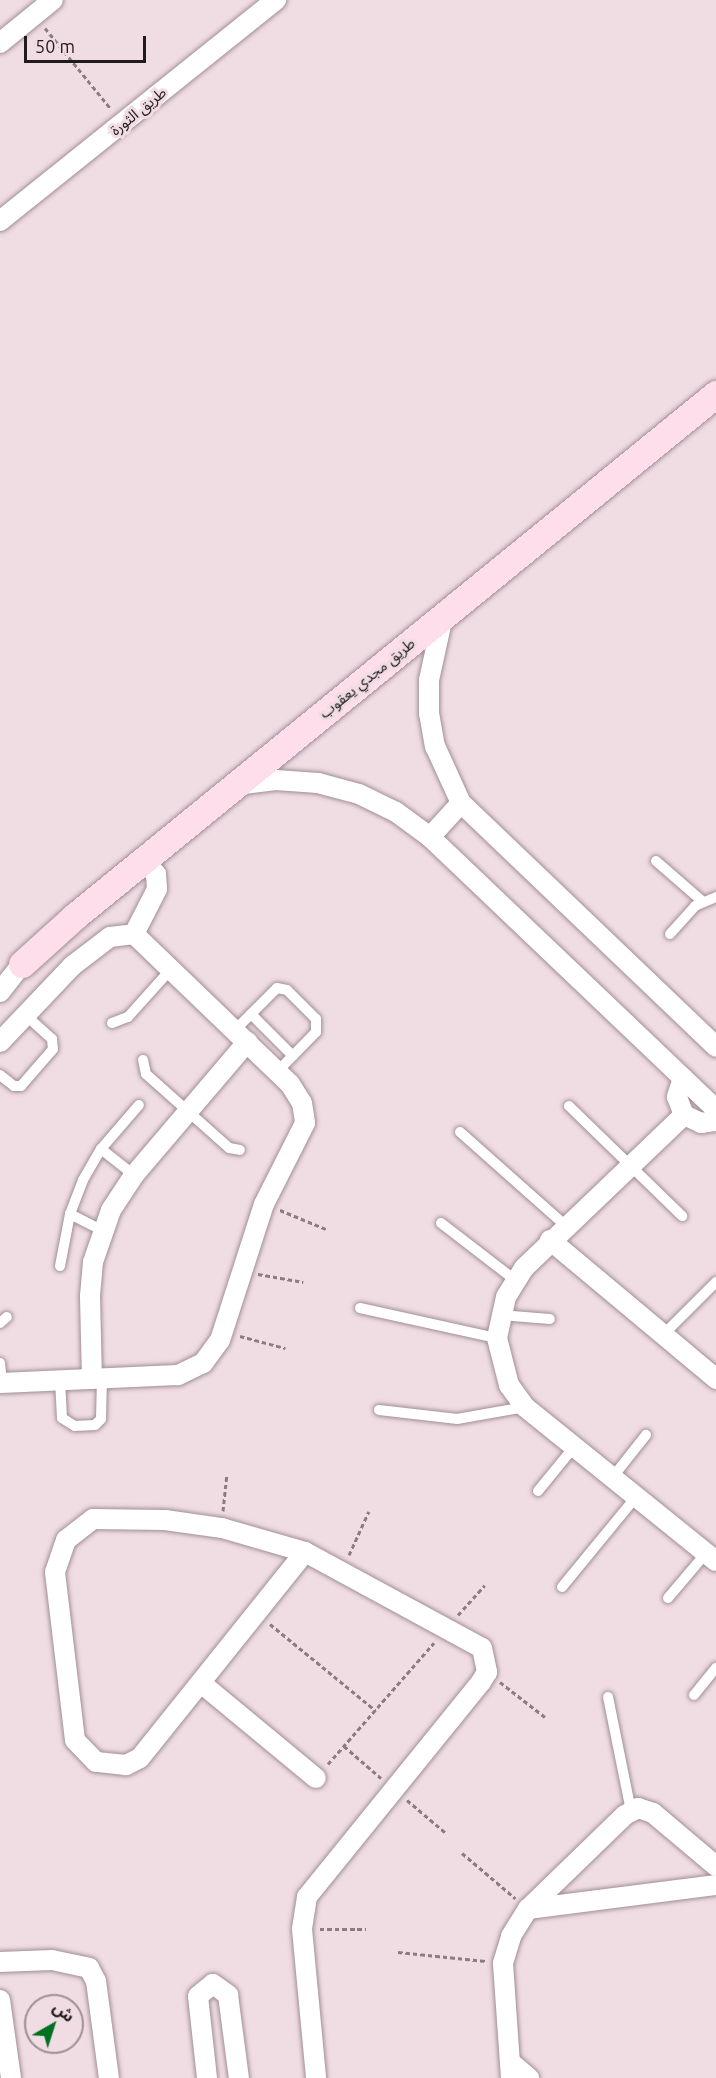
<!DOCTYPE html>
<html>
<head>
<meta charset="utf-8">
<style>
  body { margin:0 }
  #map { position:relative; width:716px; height:2078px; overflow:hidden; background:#f0dce3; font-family:Ubuntu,"Noto Sans Arabic",sans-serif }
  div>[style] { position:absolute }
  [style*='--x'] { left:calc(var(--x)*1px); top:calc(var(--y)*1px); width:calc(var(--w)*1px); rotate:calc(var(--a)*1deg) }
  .path>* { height:3px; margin-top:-1.5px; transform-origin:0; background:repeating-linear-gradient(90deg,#8a7d82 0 4.5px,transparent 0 7.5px) }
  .roads { filter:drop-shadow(0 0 2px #a18f95) drop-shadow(0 0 2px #a18f95) }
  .lane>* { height:10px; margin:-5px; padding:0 5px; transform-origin:5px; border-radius:5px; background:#fff }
  .street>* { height:20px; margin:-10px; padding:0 10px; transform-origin:10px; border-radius:10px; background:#fff }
  .secondary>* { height:27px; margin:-13.5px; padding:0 13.5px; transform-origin:13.5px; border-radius:13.5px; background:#ffdeeb }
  span { translate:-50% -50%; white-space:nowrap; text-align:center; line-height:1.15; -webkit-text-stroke:6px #f0dce3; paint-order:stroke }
  .street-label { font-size:15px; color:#221b1e }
  .north { position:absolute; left:24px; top:1994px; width:60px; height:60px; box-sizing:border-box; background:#f0dce3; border:2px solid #9e8f94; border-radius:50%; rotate:39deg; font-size:16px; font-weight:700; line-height:24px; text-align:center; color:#221b1e }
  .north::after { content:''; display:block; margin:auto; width:21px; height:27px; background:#007021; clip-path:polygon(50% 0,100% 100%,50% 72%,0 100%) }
  .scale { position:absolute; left:24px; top:36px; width:122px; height:27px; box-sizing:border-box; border:3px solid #221b1e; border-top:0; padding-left:8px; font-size:18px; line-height:21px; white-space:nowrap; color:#221b1e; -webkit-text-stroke:4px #f0dce3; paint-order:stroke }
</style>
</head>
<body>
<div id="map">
  <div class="path">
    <div style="--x:45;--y:28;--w:104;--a:50.8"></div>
    <div style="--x:280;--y:1210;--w:52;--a:22.6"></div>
    <div style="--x:258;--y:1274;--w:46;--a:10.1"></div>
    <div style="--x:240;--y:1336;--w:47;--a:14.9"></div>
    <div style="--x:223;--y:1511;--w:37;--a:-84"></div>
    <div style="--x:349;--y:1555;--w:48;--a:-65.6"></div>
    <div style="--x:458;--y:1615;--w:40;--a:-48"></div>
    <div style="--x:270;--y:1624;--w:136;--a:39.3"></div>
    <div style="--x:500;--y:1682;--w:57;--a:37.9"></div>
    <div style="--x:344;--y:1746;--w:49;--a:40.9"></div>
    <div style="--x:328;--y:1764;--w:161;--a:-48.8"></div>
    <div style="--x:407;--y:1800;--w:52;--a:40.4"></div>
    <div style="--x:462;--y:1853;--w:70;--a:40.3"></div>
    <div style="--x:320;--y:1929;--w:46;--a:0"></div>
    <div style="--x:398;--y:1952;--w:88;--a:5.8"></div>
  </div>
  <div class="roads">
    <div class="lane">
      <div style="--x:656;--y:861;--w:61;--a:41"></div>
      <div style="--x:670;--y:934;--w:38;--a:-48"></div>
      <div style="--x:695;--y:906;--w:23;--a:-23"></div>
      <div style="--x:251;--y:1014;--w:59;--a:45"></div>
      <div style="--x:112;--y:1023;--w:17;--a:-21"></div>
      <div style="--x:128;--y:1017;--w:66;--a:-48.1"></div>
      <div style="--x:235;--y:1030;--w:59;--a:-45"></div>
      <div style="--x:277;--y:988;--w:10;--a:11"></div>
      <div style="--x:287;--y:990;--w:41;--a:45"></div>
      <div style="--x:316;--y:1019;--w:13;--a:90"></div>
      <div style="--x:316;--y:1032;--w:56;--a:134.3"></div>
      <div style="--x:143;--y:1060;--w:14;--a:78"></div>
      <div style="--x:146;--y:1074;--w:111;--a:41.7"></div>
      <div style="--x:229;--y:1148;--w:11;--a:10"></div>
      <div style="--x:0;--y:1075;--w:18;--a:38"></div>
      <div style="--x:14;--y:1086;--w:7;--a:0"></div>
      <div style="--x:21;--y:1086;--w:49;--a:-49.1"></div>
      <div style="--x:53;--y:1049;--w:10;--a:-96"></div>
      <div style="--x:52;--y:1039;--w:38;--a:-138"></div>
      <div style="--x:569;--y:1106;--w:158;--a:44.2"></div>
      <div style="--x:460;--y:1132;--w:142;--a:41.6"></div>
      <div style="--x:101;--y:1149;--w:42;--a:38.2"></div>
      <div style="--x:70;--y:1214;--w:36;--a:27"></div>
      <div style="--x:441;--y:1223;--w:93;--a:37.6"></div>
      <div style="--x:60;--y:1266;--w:53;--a:-79.1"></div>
      <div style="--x:70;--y:1214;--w:36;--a:-69"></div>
      <div style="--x:83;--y:1180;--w:36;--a:-60"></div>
      <div style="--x:101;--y:1149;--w:58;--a:-49.2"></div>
      <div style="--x:360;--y:1308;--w:140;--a:12.4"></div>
      <div style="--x:500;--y:1315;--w:50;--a:4.6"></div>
      <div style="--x:0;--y:1323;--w:9;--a:-41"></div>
      <div style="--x:663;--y:1335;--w:75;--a:-45"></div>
      <div style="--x:0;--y:1363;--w:20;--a:84"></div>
      <div style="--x:60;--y:1380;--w:38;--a:87"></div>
      <div style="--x:62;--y:1418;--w:15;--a:32"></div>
      <div style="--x:75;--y:1426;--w:20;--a:-3"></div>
      <div style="--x:95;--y:1425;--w:8;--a:-45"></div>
      <div style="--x:101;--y:1419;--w:41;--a:-88.6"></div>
      <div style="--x:379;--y:1410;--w:79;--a:6.6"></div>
      <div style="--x:457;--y:1419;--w:69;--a:-10"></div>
      <div style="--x:612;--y:1478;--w:55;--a:-51.7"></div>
      <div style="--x:538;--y:1491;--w:57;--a:-50.7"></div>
      <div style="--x:562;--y:1587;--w:117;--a:-50.6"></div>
      <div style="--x:668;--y:1598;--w:59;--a:-49.8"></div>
      <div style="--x:694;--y:1695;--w:35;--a:-51"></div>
      <div style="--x:608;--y:1697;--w:116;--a:78.6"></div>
    </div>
    <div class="street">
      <div style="--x:0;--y:43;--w:68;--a:-39.1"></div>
      <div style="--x:0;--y:221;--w:354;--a:-38.7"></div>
      <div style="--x:443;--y:616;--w:66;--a:102.3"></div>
      <div style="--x:429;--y:680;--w:33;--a:90"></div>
      <div style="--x:429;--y:713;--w:34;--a:80"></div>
      <div style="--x:435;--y:746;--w:63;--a:65.5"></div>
      <div style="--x:461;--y:803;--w:353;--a:43.7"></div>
      <div style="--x:235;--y:785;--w:41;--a:-7"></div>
      <div style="--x:276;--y:780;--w:42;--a:4.1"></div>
      <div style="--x:318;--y:783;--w:42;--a:15"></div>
      <div style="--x:359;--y:794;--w:41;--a:25.9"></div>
      <div style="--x:396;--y:812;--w:42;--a:36.3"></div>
      <div style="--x:430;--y:837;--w:395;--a:43.6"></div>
      <div style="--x:430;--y:837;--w:46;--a:-47.6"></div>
      <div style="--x:134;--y:934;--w:51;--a:-62.9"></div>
      <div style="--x:157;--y:889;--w:15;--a:-94"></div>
      <div style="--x:156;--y:874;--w:19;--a:-133"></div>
      <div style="--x:0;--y:992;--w:36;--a:-52"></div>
      <div style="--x:0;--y:1042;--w:105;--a:-46.5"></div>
      <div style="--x:72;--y:966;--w:48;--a:-37.3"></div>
      <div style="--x:110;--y:937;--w:24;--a:-7"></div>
      <div style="--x:134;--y:934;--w:216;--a:43.9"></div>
      <div style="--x:290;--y:1084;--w:22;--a:58"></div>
      <div style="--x:302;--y:1103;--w:20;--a:81"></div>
      <div style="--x:305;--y:1123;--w:91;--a:116.8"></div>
      <div style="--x:264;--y:1204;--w:143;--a:107.9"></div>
      <div style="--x:220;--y:1340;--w:29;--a:126"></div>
      <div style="--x:203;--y:1363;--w:28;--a:154"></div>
      <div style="--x:178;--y:1375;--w:178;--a:177.4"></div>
      <div style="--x:683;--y:1078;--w:20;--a:108"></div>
      <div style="--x:677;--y:1097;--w:19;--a:69"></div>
      <div style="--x:684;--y:1115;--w:19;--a:25"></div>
      <div style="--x:701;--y:1123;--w:15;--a:-8"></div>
      <div style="--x:684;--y:1115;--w:221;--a:136.3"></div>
      <div style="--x:524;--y:1268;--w:34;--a:122"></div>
      <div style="--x:506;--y:1297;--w:42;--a:102.4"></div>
      <div style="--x:497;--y:1338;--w:49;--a:75.7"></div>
      <div style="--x:509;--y:1385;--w:27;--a:54"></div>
      <div style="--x:525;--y:1407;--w:245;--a:38.9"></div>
      <div style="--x:550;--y:1240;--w:217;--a:39.9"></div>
      <div style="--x:92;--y:1379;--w:83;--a:-91.4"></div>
      <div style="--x:90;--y:1296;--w:34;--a:-85"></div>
      <div style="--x:93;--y:1262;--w:55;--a:-70.9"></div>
      <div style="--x:111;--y:1210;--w:42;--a:-56.7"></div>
      <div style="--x:134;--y:1175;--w:175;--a:-49.6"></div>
      <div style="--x:305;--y:1552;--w:264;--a:128.7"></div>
      <div style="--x:140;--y:1758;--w:16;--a:153"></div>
      <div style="--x:126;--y:1765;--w:30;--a:-174"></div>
      <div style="--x:96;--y:1762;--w:30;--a:-134"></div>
      <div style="--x:75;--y:1740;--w:169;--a:-96.8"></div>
      <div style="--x:55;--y:1572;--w:34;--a:-71"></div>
      <div style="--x:66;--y:1540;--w:34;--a:-38"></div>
      <div style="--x:93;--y:1519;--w:72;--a:0.8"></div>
      <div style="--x:165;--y:1520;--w:58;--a:8"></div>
      <div style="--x:222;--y:1528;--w:86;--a:16.1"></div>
      <div style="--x:305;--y:1552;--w:201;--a:28.5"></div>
      <div style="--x:482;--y:1648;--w:25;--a:78"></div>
      <div style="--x:487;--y:1672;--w:12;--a:121"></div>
      <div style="--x:481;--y:1682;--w:277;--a:129"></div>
      <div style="--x:307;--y:1897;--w:32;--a:99"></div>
      <div style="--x:302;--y:1929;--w:150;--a:84.6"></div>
      <div style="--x:201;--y:1683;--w:149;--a:39.6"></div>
      <div style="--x:528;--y:1909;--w:190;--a:-7.3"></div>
      <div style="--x:0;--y:1962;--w:52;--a:-2.2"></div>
      <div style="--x:52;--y:1960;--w:38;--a:12"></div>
      <div style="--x:89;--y:1968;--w:15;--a:62"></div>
      <div style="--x:96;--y:1981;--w:98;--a:82.4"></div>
      <div style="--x:0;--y:2000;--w:79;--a:82"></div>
      <div style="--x:510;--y:2062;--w:25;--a:40"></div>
      <div style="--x:207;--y:2078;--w:82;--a:-96.3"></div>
      <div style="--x:198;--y:1996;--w:19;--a:-39"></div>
      <div style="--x:213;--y:1984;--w:19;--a:36"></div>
      <div style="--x:228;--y:1995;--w:84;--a:82.5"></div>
      <div style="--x:511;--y:2078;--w:115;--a:-94"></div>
      <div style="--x:503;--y:1963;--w:28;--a:-73"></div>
      <div style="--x:511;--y:1936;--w:32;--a:-58"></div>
      <div style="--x:528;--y:1909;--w:135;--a:-44.1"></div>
      <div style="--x:625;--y:1815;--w:15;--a:-28"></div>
      <div style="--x:638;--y:1808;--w:16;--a:18"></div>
      <div style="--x:653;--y:1813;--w:82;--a:40.1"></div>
    </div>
    <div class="secondary">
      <div style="--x:22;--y:964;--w:72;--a:-42.2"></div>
      <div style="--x:75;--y:916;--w:827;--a:-39.16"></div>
    </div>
  </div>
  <div class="street-label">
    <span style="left:138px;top:111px;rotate:-39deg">طريق الثورة</span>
    <span style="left:367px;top:678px;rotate:-39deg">طريق مجدي يعقوب</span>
  </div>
  <div class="north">ش</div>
  <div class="scale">50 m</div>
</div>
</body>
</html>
